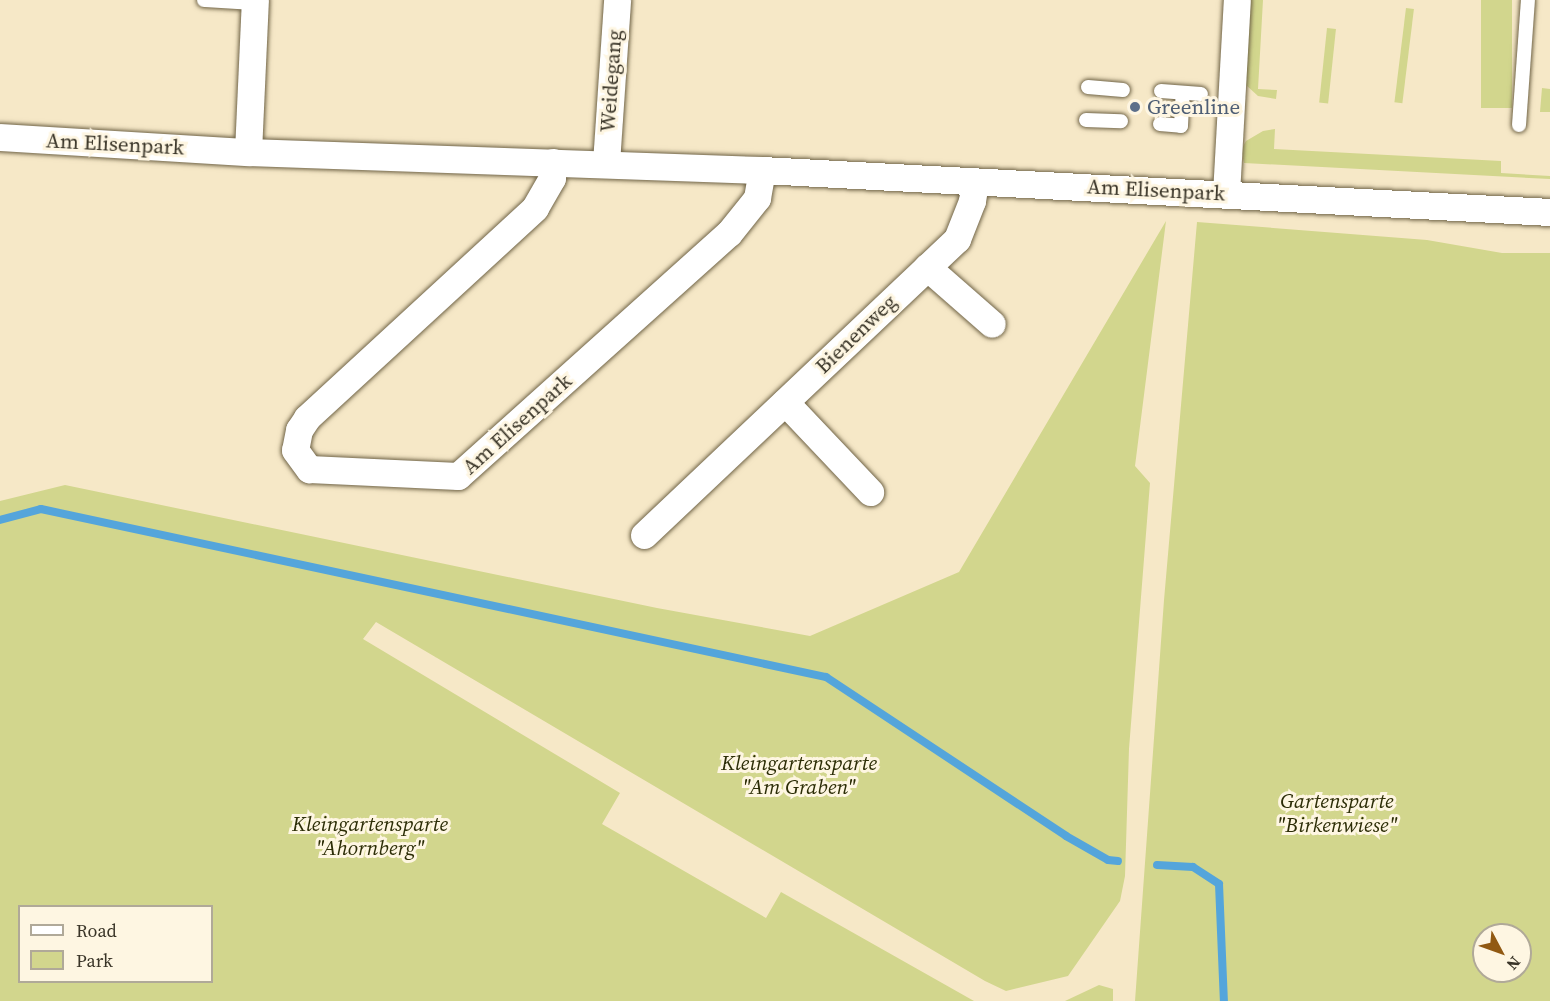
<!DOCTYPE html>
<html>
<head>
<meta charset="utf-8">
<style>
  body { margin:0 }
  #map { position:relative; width:1550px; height:1001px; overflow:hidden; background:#f6e8c7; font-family:"Source Serif 4",serif }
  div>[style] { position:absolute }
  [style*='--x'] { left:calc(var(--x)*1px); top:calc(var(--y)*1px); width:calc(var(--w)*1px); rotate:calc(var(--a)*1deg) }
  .green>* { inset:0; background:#d2d68d; transform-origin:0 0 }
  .stream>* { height:8px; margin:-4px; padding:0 4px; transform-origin:4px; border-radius:4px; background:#54a5db }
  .roads { filter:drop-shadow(0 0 2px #706447) drop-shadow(0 0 2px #706447) }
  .service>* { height:14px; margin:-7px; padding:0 7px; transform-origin:7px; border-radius:7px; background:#fff }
  .minor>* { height:27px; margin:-13.5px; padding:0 13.5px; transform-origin:13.5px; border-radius:13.5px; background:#fff }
  .dots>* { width:16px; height:16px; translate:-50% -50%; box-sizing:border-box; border:3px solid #fef6e2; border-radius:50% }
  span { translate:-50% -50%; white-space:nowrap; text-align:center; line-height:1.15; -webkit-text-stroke:6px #fef6e2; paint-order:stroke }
  .street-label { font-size:21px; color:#3a3528 }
  .service-label { font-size:21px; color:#4e5e75 }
  .left { translate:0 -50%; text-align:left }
  .park-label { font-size:21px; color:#2c2d06; font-style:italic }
  .legend { position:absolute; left:18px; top:905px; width:195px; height:78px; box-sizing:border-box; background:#fef6e2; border:2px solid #b0a998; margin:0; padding:8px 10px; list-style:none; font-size:18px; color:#3a3528 }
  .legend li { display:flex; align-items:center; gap:12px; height:30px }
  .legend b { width:30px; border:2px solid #b0a998 }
  .north { position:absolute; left:1472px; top:923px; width:60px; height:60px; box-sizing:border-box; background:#fef6e2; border:2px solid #b0a998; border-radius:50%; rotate:131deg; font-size:16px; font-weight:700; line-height:24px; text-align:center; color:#3a3528 }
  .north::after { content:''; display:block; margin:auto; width:21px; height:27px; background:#915912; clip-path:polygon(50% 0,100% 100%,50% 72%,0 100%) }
</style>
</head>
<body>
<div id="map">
  <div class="green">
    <div style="clip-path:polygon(1246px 0,1263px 0,1258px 89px,1277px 90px,1276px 99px,1258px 96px,1246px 85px)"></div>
    <div style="left:1481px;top:0;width:31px;height:108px"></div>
    <div style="left:1406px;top:8px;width:8px;height:95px;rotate:7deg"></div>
    <div style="left:1327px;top:28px;width:9px;height:75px;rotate:6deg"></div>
    <div style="clip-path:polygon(1542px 88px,1550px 89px,1550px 112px,1540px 112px)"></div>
    <div style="clip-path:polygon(1275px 129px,1274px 149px,1501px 161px,1501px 173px,1550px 176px,1550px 179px,1244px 163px,1241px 150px,1246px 141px,1263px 131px)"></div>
    <div style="clip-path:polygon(evenodd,1166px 221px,1135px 466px,1150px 483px,1129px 749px,1125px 876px,1120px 901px,1068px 976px,1006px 991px,985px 981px,376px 622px,363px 639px,620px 793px,602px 824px,766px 918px,781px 892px,974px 1001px,0 1001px,0 501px,65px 485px,657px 608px,810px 636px,959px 572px,1166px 221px,20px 906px,212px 906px,212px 982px,20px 982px,20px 906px)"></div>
    <div style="clip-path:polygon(evenodd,1197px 222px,1427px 240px,1502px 253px,1550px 253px,1550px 1001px,1135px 1001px,1164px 600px,1197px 222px,1484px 935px,1520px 935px,1520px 971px,1484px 971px,1484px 935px)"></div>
    <div style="clip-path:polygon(1099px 985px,1113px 989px,1113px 1001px,1065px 1001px)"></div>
  </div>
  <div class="stream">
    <div style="--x:0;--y:520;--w:42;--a:-15"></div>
    <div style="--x:41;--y:509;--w:803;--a:12.08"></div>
    <div style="--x:826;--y:677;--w:288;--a:33.5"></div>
    <div style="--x:1066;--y:836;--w:48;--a:29.7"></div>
    <div style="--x:1108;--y:860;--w:10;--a:6"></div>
    <div style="--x:1157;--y:865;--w:36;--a:3"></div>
    <div style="--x:1193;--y:867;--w:31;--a:33"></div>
    <div style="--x:1219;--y:884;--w:117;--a:87.6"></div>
  </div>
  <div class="roads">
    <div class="service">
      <div style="--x:204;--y:0;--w:51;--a:3.4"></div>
      <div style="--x:1088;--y:87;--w:35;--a:5"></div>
      <div style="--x:1161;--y:91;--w:40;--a:4.3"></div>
      <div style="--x:1086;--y:120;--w:35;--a:2"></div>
      <div style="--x:1160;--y:124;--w:21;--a:5"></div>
      <div style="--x:1181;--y:126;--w:33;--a:-87"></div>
      <div style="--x:1519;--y:125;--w:125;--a:-85.9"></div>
    </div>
    <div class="minor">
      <div style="--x:0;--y:137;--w:248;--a:3.5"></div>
      <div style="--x:248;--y:152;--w:514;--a:2.01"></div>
      <div style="--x:762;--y:170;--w:789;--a:3.05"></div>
      <div style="--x:248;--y:152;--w:152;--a:-87.4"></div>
      <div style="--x:553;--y:162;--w:16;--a:94"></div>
      <div style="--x:552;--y:178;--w:34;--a:120"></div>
      <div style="--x:535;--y:208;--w:310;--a:137.4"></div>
      <div style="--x:307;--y:418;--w:14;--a:124"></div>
      <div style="--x:299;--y:430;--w:20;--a:101"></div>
      <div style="--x:295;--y:450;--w:24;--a:54"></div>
      <div style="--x:309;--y:469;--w:149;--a:2.7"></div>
      <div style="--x:458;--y:476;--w:364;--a:-41.9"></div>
      <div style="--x:729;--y:233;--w:45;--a:-51.3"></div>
      <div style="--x:757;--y:198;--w:28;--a:-80"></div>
      <div style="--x:606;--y:163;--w:163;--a:-86.1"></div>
      <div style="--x:1226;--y:194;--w:194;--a:-86.8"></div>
      <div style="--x:927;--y:267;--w:86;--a:41.2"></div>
      <div style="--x:785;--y:402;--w:124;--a:46.6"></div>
      <div style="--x:644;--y:535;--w:431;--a:-43.4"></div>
      <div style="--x:957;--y:239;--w:41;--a:-68.5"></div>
      <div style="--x:972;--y:201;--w:20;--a:-81"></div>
    </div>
  </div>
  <div class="dots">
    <div style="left:1135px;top:107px;background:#5c6f8a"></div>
  </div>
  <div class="street-label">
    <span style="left:611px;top:81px;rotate:-86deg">Weidegang</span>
    <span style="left:115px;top:144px;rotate:3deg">Am Elisenpark</span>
    <span style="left:1156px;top:190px;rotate:3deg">Am Elisenpark</span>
    <span style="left:856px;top:334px;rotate:-44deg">Bienenweg</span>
    <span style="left:517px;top:424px;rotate:-42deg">Am Elisenpark</span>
  </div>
  <div class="service-label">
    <span class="left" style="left:1147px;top:107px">Greenline</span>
  </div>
  <div class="park-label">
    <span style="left:799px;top:775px">Kleingartensparte<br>"Am Graben"</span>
    <span style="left:1337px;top:813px">Gartensparte<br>"Birkenwiese"</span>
    <span style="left:370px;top:836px">Kleingartensparte<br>"Ahornberg"</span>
  </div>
  <ul class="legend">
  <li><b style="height:8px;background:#fff"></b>Road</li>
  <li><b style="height:16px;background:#d2d68d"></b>Park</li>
  </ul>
  <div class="north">N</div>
</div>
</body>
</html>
